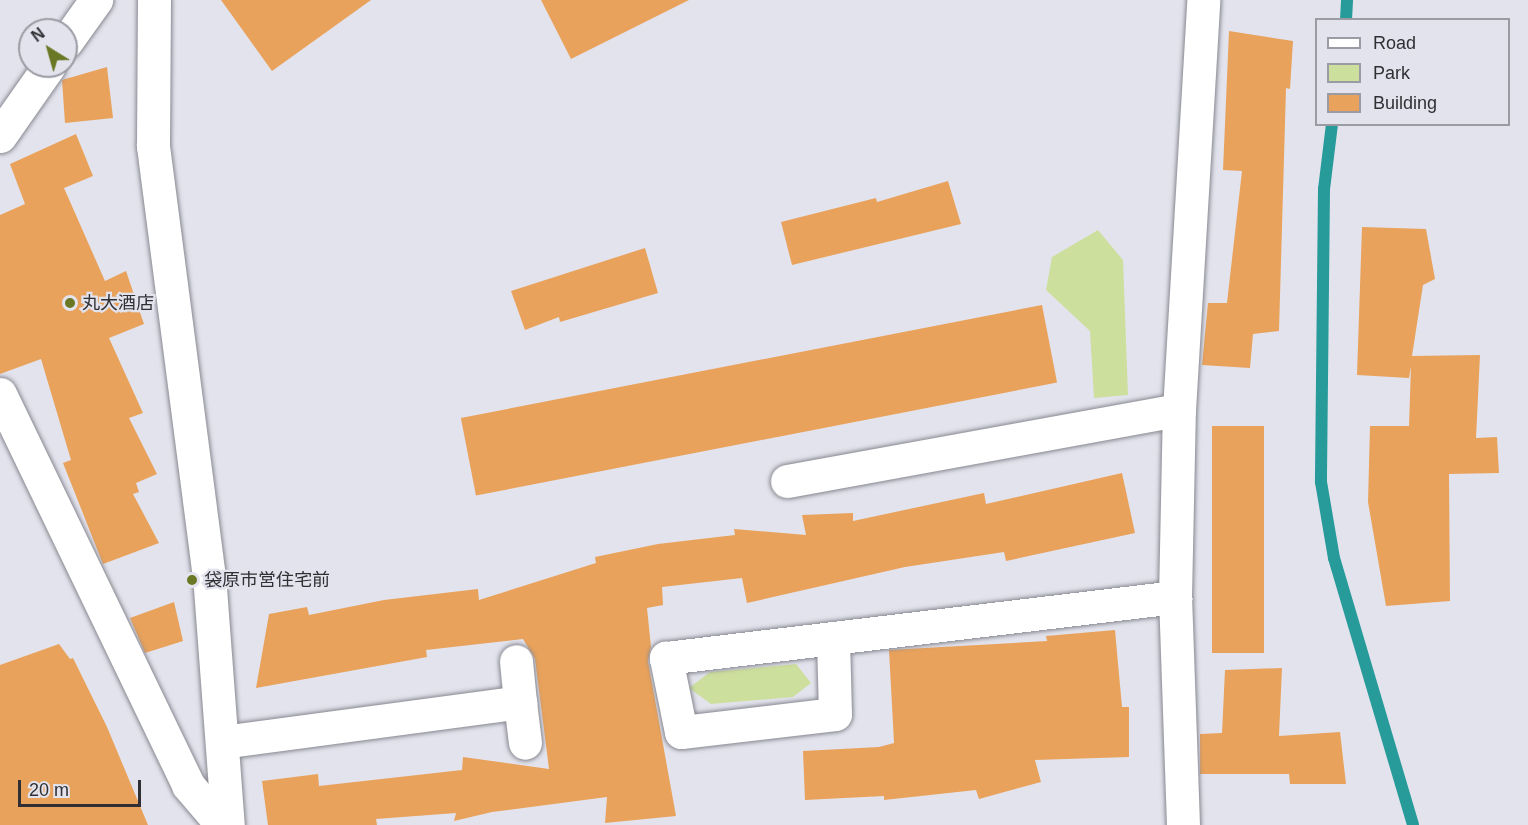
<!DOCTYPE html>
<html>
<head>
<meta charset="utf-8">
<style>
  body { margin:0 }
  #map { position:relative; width:1528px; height:825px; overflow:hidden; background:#e3e3ed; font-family:Arial,"Noto Sans JP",sans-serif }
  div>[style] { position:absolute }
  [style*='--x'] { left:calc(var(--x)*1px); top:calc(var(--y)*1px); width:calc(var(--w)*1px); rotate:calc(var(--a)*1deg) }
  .green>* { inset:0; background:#cddf9d }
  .stream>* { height:12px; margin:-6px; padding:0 6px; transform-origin:6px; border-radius:6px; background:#279a9a }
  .building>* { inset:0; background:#e9a25b; transform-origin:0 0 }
  .roads { filter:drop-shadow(0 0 2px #888891) drop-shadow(0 0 2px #888891) }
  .street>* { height:33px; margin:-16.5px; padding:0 16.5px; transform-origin:16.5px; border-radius:16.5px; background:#fff }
  .secondary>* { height:33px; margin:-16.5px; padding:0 16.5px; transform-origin:16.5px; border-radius:16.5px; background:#fff }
  .dots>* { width:16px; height:16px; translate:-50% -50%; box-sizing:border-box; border:3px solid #e3e3ed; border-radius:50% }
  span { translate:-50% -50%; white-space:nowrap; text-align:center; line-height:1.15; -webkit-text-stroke:4.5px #e3e3ed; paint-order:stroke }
  .poi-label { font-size:18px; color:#303034 }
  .left { translate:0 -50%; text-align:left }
  .legend { position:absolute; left:1315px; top:18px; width:195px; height:108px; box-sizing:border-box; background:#e3e3ed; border:2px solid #9b9ba3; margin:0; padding:8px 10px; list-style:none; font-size:18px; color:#303034 }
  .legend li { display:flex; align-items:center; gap:12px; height:30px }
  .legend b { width:30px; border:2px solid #9b9ba3 }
  .north { position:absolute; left:18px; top:18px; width:60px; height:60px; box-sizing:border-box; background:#e3e3ed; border:2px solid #9b9ba3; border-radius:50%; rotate:323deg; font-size:16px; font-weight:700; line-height:24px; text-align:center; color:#303034 }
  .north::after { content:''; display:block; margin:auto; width:21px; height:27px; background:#6a7825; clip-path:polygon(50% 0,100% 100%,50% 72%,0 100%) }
  .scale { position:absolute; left:18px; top:780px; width:123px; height:27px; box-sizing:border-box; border:3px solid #303034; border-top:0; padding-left:8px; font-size:18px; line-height:21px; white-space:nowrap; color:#303034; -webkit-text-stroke:4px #e3e3ed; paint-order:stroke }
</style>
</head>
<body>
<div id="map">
  <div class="green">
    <div style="clip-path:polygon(1098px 230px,1123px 260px,1128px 395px,1094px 398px,1090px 331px,1046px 290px,1052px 257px)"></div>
    <div style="clip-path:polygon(796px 664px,811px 683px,793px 697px,711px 704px,689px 688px,710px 672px)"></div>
  </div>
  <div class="stream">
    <div style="--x:1346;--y:20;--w:20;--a:-87"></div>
    <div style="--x:1332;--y:124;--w:65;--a:97"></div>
    <div style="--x:1324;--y:189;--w:293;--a:90.6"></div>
    <div style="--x:1321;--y:482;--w:77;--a:80.3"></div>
    <div style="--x:1334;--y:558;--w:278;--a:73.5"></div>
  </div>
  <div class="building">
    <div style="clip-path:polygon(221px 0,371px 0,272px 71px)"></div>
    <div style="clip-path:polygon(541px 0,689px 0,571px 59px)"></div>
    <div style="clip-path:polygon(1229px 31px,1293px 41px,1290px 89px,1286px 88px,1279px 331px,1253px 334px,1250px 368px,1202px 365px,1208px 303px,1227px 303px,1242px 171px,1223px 170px)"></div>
    <div style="clip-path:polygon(107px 67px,113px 118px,65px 123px,62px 80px)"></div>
    <div style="clip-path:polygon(76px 134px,93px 176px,64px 188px,105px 281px,126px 271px,144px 324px,109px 338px,143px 413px,129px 418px,157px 474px,136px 483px,139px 492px,133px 494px,159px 543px,103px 564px,63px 463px,71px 460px,41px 359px,0 374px,0 215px,25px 204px,10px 164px)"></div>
    <div style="clip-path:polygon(948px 181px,961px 224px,792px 265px,781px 222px,876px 198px,877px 202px)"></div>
    <div style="clip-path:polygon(1362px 227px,1426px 229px,1435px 279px,1423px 285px,1412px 356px,1480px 355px,1476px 438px,1497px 437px,1499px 473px,1449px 474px,1450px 601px,1386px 606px,1368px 502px,1370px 426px,1409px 426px,1411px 366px,1409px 378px,1357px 375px)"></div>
    <div style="clip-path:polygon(645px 248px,658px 293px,560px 322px,559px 317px,525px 330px,511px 291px)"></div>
    <div style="left:1042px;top:305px;width:79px;height:592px;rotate:79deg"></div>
    <div style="left:1212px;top:426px;width:52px;height:227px"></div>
    <div style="clip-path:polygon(1122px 473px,1135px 533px,1006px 561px,1004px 552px,905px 567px,747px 603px,742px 578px,662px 587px,663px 605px,647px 608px,651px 647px,648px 661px,676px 816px,605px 823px,607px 797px,492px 812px,454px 821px,456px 813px,376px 819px,377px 825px,268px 825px,262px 781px,318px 774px,319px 786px,462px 770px,463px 757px,549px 769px,535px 659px,523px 639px,426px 650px,427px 657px,256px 688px,269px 614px,307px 607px,309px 615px,384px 600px,478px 589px,479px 600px,596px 563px,595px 557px,658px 544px,735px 535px,734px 529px,806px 535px,802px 515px,853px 513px,853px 521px,984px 493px,986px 504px)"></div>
    <div style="clip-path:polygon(174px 602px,183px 641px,145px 653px,130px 618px)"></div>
    <div style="clip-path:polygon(1115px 630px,1122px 707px,1129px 707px,1129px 757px,1035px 760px,1041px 782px,979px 799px,976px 790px,884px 800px,884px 796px,805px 800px,803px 751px,879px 747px,894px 743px,889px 650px,1047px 641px,1046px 636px)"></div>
    <div style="clip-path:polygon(59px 644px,70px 659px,73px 658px,107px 727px,148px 825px,0 825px,0 665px)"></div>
    <div style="clip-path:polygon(1282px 668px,1279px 736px,1340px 732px,1346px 784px,1290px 784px,1289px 774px,1200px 774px,1200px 734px,1222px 733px,1225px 670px)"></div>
  </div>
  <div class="roads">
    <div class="street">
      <div style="--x:66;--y:42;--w:52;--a:-54.5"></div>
      <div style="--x:0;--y:136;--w:85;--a:-55"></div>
      <div style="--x:0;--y:394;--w:434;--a:64.3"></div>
      <div style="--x:188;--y:785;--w:52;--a:49.6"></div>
      <div style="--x:787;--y:481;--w:398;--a:-10.3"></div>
      <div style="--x:833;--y:638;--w:76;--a:88.5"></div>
      <div style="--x:835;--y:714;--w:155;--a:173.3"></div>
      <div style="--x:681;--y:732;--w:76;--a:-101.5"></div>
      <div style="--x:666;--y:658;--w:513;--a:-6.83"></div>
      <div style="--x:520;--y:702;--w:41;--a:83"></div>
      <div style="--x:222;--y:742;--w:301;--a:-7.6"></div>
      <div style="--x:520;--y:702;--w:41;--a:-95.6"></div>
      <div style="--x:1183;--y:825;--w:228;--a:-92"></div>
      <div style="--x:1175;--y:597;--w:187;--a:-88.8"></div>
      <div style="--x:1179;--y:410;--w:411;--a:-86.6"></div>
    </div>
    <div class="secondary">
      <div style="--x:154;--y:0;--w:146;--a:90.4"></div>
      <div style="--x:153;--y:146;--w:433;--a:82.6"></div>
      <div style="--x:209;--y:575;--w:251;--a:85.7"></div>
    </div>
  </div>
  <div class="dots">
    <div style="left:70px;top:303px;background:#6a7825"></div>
    <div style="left:192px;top:580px;background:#6a7825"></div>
  </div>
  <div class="poi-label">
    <span class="left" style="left:82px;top:303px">丸大酒店</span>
    <span class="left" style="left:204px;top:580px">袋原市営住宅前</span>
  </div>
  <ul class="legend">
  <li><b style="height:8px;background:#fff"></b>Road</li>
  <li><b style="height:16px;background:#cddf9d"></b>Park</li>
  <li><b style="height:16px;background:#e9a25b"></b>Building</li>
  </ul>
  <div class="north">N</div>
  <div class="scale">20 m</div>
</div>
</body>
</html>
